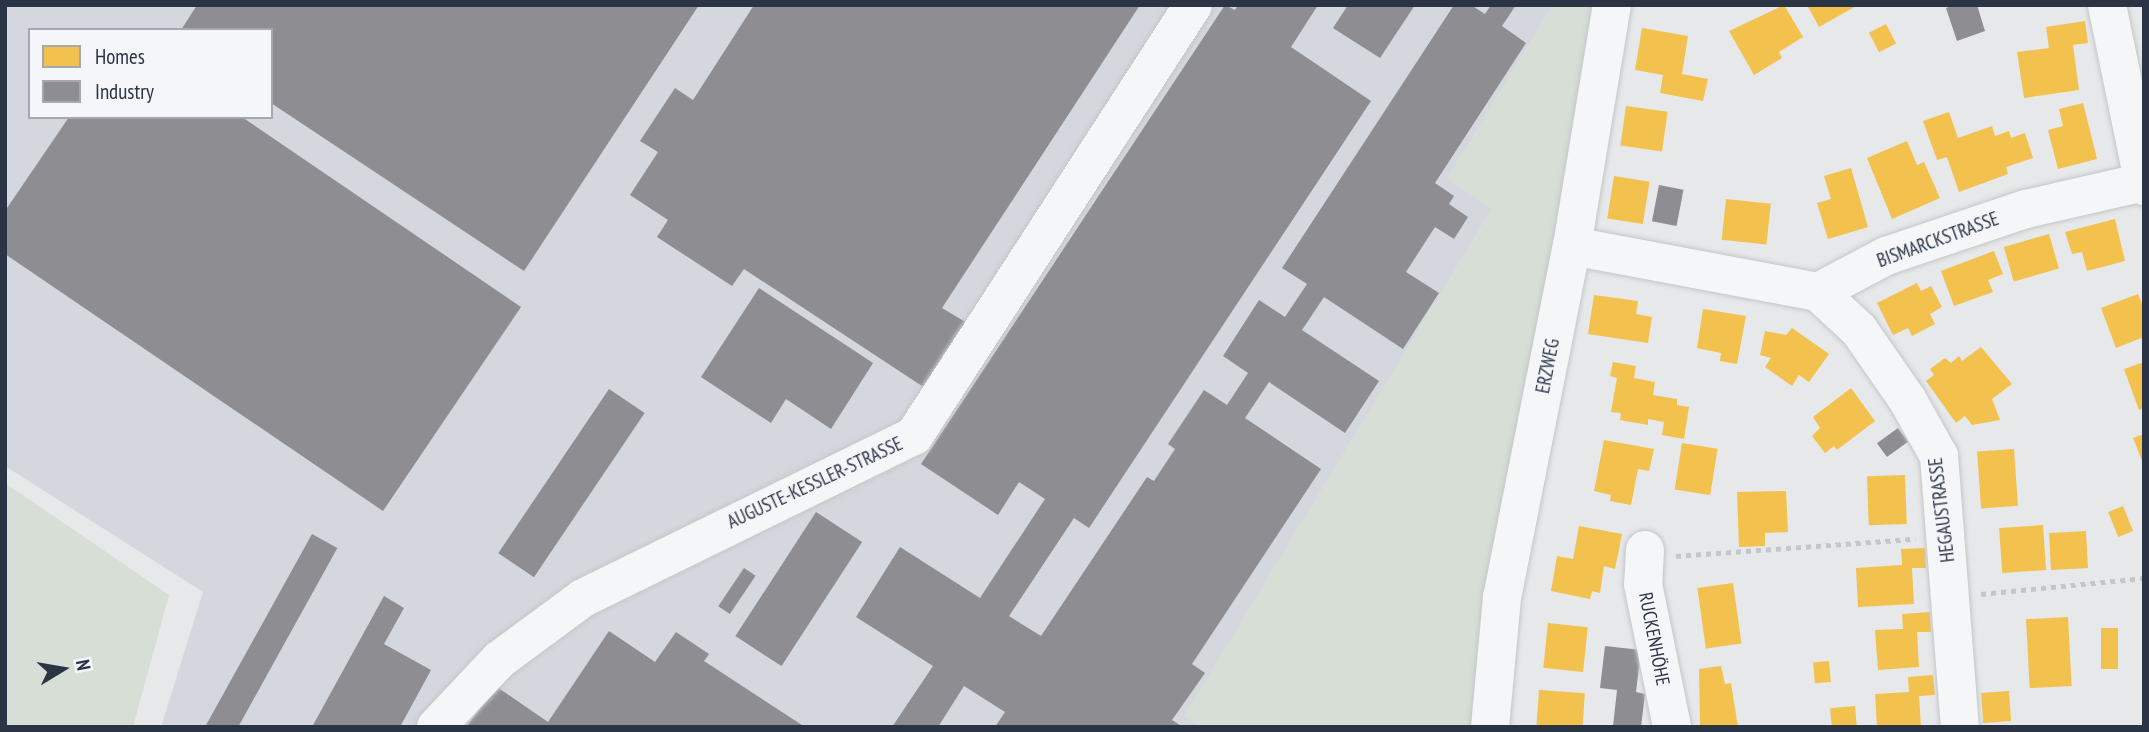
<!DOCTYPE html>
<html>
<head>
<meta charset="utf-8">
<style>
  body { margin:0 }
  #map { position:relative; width:2149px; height:732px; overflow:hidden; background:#e6e8ea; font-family:"PT Sans Narrow",sans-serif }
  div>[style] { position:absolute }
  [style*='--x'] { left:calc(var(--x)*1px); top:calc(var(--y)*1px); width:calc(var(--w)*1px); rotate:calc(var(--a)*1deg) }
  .built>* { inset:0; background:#d4d7dd }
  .green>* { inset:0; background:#d6ded6 }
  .homes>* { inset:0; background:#f2c14e; transform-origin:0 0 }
  .industry>* { inset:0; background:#8d8d92; transform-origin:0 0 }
  .path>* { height:4.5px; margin-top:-2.25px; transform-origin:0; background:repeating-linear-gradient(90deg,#c5c6ca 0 5px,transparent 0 10px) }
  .roads { filter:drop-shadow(0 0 2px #c4c6c8) drop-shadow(0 0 2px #c4c6c8) }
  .minor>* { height:38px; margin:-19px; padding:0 19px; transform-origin:19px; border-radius:19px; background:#f5f6f7 }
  span { translate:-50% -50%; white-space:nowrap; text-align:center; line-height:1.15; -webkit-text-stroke:7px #f4f6f9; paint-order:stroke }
  .street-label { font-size:19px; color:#2b3445 }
  .frame { position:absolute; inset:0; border:7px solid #2b3445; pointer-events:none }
  .legend { position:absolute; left:28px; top:28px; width:245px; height:91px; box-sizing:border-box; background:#f4f6f9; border:2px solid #a4a8b1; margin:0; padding:9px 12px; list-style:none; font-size:21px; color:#2b3445 }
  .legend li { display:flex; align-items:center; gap:14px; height:35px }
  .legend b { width:35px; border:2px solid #a4a8b1 }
  .north { position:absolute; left:28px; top:634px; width:70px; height:70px; -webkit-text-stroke:5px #f4f6f9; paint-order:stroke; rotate:79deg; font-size:19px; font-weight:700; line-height:28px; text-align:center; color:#2b3445 }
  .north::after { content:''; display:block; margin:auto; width:24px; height:32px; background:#2b3445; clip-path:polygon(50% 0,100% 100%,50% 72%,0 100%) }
</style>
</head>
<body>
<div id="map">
  <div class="built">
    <div style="clip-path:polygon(evenodd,5px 5px,1553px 5px,1447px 179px,1492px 209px,1185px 715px,1200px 727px,161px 727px,203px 592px,5px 466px,5px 5px,30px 30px,271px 30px,271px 117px,30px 117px,30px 30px)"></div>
  </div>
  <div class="green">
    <div style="clip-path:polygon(1553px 5px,1599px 5px,1480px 727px,1200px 727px,1184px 716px,1492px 209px,1447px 179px)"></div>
    <div style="clip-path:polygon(5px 483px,169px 595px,133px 727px,5px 727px)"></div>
  </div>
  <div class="homes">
    <div style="clip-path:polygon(1784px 5px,1803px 37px,1779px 52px,1782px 58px,1754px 75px,1729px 31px)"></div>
    <div style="clip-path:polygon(1807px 5px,1858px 5px,1819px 27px)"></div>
    <div style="clip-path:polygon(2085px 21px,2088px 43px,2073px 45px,2079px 90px,2024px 98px,2017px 52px,2049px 48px,2046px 27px)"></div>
    <div style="left:1886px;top:24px;width:22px;height:19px;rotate:63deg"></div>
    <div style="clip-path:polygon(1642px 28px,1688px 36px,1682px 74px,1708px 79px,1703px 101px,1660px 93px,1663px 75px,1635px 70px)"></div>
    <div style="clip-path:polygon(2083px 103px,2097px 159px,2058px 169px,2048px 130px,2063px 126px,2059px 109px)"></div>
    <div style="left:1626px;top:106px;width:42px;height:40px;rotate:8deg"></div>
    <div style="clip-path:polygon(1949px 112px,1958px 138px,1992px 126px,1995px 136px,2009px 131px,2011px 138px,2025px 133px,2033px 158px,2006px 167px,2008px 174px,1959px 192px,1947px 157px,1937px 160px,1923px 121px)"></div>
    <div style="clip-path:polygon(1907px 141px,1917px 165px,1924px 162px,1940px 198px,1892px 219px,1867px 158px)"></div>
    <div style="clip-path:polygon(1851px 168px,1868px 227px,1828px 239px,1817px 203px,1831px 199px,1824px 176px)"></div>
    <div style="left:1614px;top:176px;width:36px;height:43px;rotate:9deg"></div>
    <div style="left:1726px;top:199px;width:45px;height:41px;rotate:6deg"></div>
    <div style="clip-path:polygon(2115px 219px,2125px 261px,2087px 271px,2082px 252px,2072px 254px,2065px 232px)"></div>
    <div style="left:2049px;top:234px;width:36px;height:47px;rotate:74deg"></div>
    <div style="clip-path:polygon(1994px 251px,2003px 274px,1988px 280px,1993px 292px,1954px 306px,1941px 271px)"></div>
    <div style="clip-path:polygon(1917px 283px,1921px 291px,1931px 286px,1942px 307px,1930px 314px,1935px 324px,1912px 336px,1908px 328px,1893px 335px,1877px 303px)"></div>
    <div style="clip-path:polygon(2138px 294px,2144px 308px,2144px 337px,2116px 348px,2101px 308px)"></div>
    <div style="clip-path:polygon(1594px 295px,1638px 301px,1636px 314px,1652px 317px,1648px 343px,1588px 334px)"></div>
    <div style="clip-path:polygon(1703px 309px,1746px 316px,1737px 364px,1720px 361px,1721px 353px,1697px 348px)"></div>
    <div style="clip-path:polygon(1792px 328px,1829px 354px,1809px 382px,1799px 375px,1792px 386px,1765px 367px,1771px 358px,1760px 355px,1765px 331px,1786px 335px)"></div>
    <div style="clip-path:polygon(1981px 347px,2012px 384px,1992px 399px,2000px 420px,1972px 425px,1965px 416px,1956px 423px,1926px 381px,1934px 375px,1930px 369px,1945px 358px,1951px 363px,1959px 356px,1962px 361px)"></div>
    <div style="clip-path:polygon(1613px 362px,1636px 366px,1634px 378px,1655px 382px,1653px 395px,1677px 399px,1677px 405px,1689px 407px,1684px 439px,1662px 435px,1664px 422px,1648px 419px,1648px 425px,1620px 420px,1621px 413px,1611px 412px,1617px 378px,1610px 376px)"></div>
    <div style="clip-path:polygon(2144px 362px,2144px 408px,2139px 410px,2124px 369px)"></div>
    <div style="clip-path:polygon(1851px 388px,1875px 421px,1837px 450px,1834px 446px,1825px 453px,1812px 436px,1820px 428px,1813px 417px)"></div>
    <div style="clip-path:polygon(2144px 434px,2144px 466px,2133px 438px)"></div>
    <div style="clip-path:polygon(1604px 440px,1654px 449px,1649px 471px,1638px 469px,1631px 505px,1610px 501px,1611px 495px,1594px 491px)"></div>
    <div style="left:1682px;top:443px;width:36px;height:47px;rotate:9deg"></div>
    <div style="left:2014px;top:449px;width:57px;height:37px;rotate:86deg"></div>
    <div style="left:1905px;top:475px;width:49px;height:38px;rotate:88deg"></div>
    <div style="clip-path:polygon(1786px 491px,1788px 532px,1765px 533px,1765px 546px,1739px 547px,1737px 492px)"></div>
    <div style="left:2123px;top:506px;width:27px;height:16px;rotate:68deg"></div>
    <div style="left:2043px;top:525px;width:45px;height:44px;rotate:86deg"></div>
    <div style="clip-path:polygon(1579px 526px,1622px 534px,1615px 569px,1604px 566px,1600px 593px,1592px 591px,1590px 599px,1551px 591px,1557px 556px,1573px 559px)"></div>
    <div style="left:2086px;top:531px;width:37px;height:37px;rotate:87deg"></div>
    <div style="clip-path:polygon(1925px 548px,1926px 568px,1912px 568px,1914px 604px,1858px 607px,1856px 568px,1902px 565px,1901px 549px)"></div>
    <div style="left:1733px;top:583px;width:61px;height:36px;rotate:82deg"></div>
    <div style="clip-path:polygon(1930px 612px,1931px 632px,1917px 632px,1919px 667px,1878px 670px,1875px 630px,1903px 629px,1902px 614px)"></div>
    <div style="left:2068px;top:617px;width:69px;height:42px;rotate:87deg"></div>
    <div style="left:1548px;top:623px;width:40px;height:45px;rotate:6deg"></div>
    <div style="left:2101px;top:628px;width:17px;height:41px"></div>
    <div style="left:1829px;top:661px;width:21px;height:16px;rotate:85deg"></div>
    <div style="clip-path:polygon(1721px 666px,1725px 684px,1731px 683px,1738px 727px,1700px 727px,1699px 669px)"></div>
    <div style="clip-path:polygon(1933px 675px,1935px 695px,1919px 696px,1921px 727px,1877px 727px,1875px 694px,1909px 692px,1908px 677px)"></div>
    <div style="left:1539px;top:690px;width:46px;height:36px;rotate:4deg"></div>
    <div style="left:2009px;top:691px;width:30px;height:28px;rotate:86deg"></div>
    <div style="left:1855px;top:706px;width:21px;height:25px;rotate:85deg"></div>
  </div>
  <div class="industry">
    <div style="clip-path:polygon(197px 5px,699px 5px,524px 271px,271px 103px,271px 30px,181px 30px)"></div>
    <div style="clip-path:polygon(754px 5px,1140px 5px,942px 308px,967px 323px,925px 388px,744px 269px,732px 286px,657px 237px,668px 220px,630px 195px,658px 152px,640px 141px,675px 88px,693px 100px)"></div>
    <div style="clip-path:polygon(1225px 5px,1235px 10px,1238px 5px,1318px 5px,1291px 47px,1371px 101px,1089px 528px,1074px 518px,1009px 616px,1041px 636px,1147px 477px,1154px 481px,1175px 449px,1168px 444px,1204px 390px,1227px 405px,1248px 373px,1223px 356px,1259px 300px,1285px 317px,1307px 284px,1282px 268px,1454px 5px,1471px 5px,1485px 14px,1491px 5px,1516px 5px,1502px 26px,1526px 43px,1435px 183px,1454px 196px,1449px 204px,1468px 217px,1454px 239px,1435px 227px,1406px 272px,1439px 293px,1403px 349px,1324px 297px,1302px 330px,1379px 381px,1345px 433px,1269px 382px,1245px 418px,1321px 469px,1192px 664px,1205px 673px,1172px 720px,1183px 727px,995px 727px,1005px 712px,964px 686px,938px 727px,892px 727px,933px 666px,856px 617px,900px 547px,980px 598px,1045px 499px,1019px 482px,998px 515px,921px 464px)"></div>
    <div style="clip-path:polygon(1348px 5px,1415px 5px,1380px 58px,1333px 28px)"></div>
    <div style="clip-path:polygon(1953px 5px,1977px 5px,1985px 31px,1957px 41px,1946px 8px)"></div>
    <div style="clip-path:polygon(69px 117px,242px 117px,521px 307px,383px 511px,5px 254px,5px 211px)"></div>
    <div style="left:1659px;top:185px;width:25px;height:37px;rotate:11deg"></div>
    <div style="clip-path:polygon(759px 288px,873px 363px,831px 429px,786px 399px,771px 423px,701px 377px)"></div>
    <div style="left:609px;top:389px;width:43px;height:198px;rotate:34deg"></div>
    <div style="left:1898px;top:428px;width:17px;height:26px;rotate:54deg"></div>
    <div style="left:816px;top:512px;width:55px;height:148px;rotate:33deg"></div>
    <div style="left:312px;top:534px;width:29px;height:221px;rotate:29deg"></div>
    <div style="left:744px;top:568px;width:14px;height:46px;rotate:34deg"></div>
    <div style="clip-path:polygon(384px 596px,404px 608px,384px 644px,431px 670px,400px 727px,312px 727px)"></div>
    <div style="clip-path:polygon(609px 631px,655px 662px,676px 632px,709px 654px,704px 661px,805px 727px,466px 727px,497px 687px,548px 722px)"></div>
    <div style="clip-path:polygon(1605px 646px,1641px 650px,1636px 692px,1645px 694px,1641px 727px,1613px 726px,1617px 690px,1600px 688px)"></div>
  </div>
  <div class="path">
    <div style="--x:1676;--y:556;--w:240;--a:-4.1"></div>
    <div style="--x:1981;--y:594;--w:164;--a:-5.6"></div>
  </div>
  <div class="roads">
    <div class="minor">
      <div style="--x:2107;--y:5;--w:185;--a:78.4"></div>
      <div style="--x:1572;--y:246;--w:250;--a:10.6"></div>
      <div style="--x:1818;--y:292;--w:77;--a:-27.9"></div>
      <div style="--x:1886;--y:256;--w:148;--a:-18.6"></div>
      <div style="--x:2026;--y:209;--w:121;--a:-12.9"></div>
      <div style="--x:1818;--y:292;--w:56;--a:42.8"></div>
      <div style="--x:1859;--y:330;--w:84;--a:55.2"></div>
      <div style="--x:1907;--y:399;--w:65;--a:60.7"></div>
      <div style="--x:1939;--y:456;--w:272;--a:85.6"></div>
      <div style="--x:1645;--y:550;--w:34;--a:93"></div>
      <div style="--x:1643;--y:584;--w:146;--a:78.5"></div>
      <div style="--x:436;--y:727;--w:92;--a:-46.8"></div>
      <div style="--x:499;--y:660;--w:104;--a:-36.4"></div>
      <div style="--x:583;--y:598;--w:369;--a:-26.1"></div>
      <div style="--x:914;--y:436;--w:513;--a:-57.08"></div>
      <div style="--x:1490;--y:727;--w:130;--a:-84.7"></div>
      <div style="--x:1502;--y:598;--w:359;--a:-78.8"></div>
      <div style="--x:1572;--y:246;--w:244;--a:-80.6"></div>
    </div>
  </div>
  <div class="street-label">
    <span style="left:1938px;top:240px;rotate:-20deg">BISMARCKSTRASSE</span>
    <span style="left:1548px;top:366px;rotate:-79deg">ERZWEG</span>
    <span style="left:815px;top:483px;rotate:-25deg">AUGUSTE-KESSLER-STRASSE</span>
    <span style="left:1942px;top:510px;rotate:-97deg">HEGAUSTRASSE</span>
    <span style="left:1654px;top:639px;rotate:79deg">RUCKENHÖHE</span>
  </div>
  <div class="frame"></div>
  <ul class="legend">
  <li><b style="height:19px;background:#f2c14e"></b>Homes</li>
  <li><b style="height:19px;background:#8d8d92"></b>Industry</li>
  </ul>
  <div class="north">N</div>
</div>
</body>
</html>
